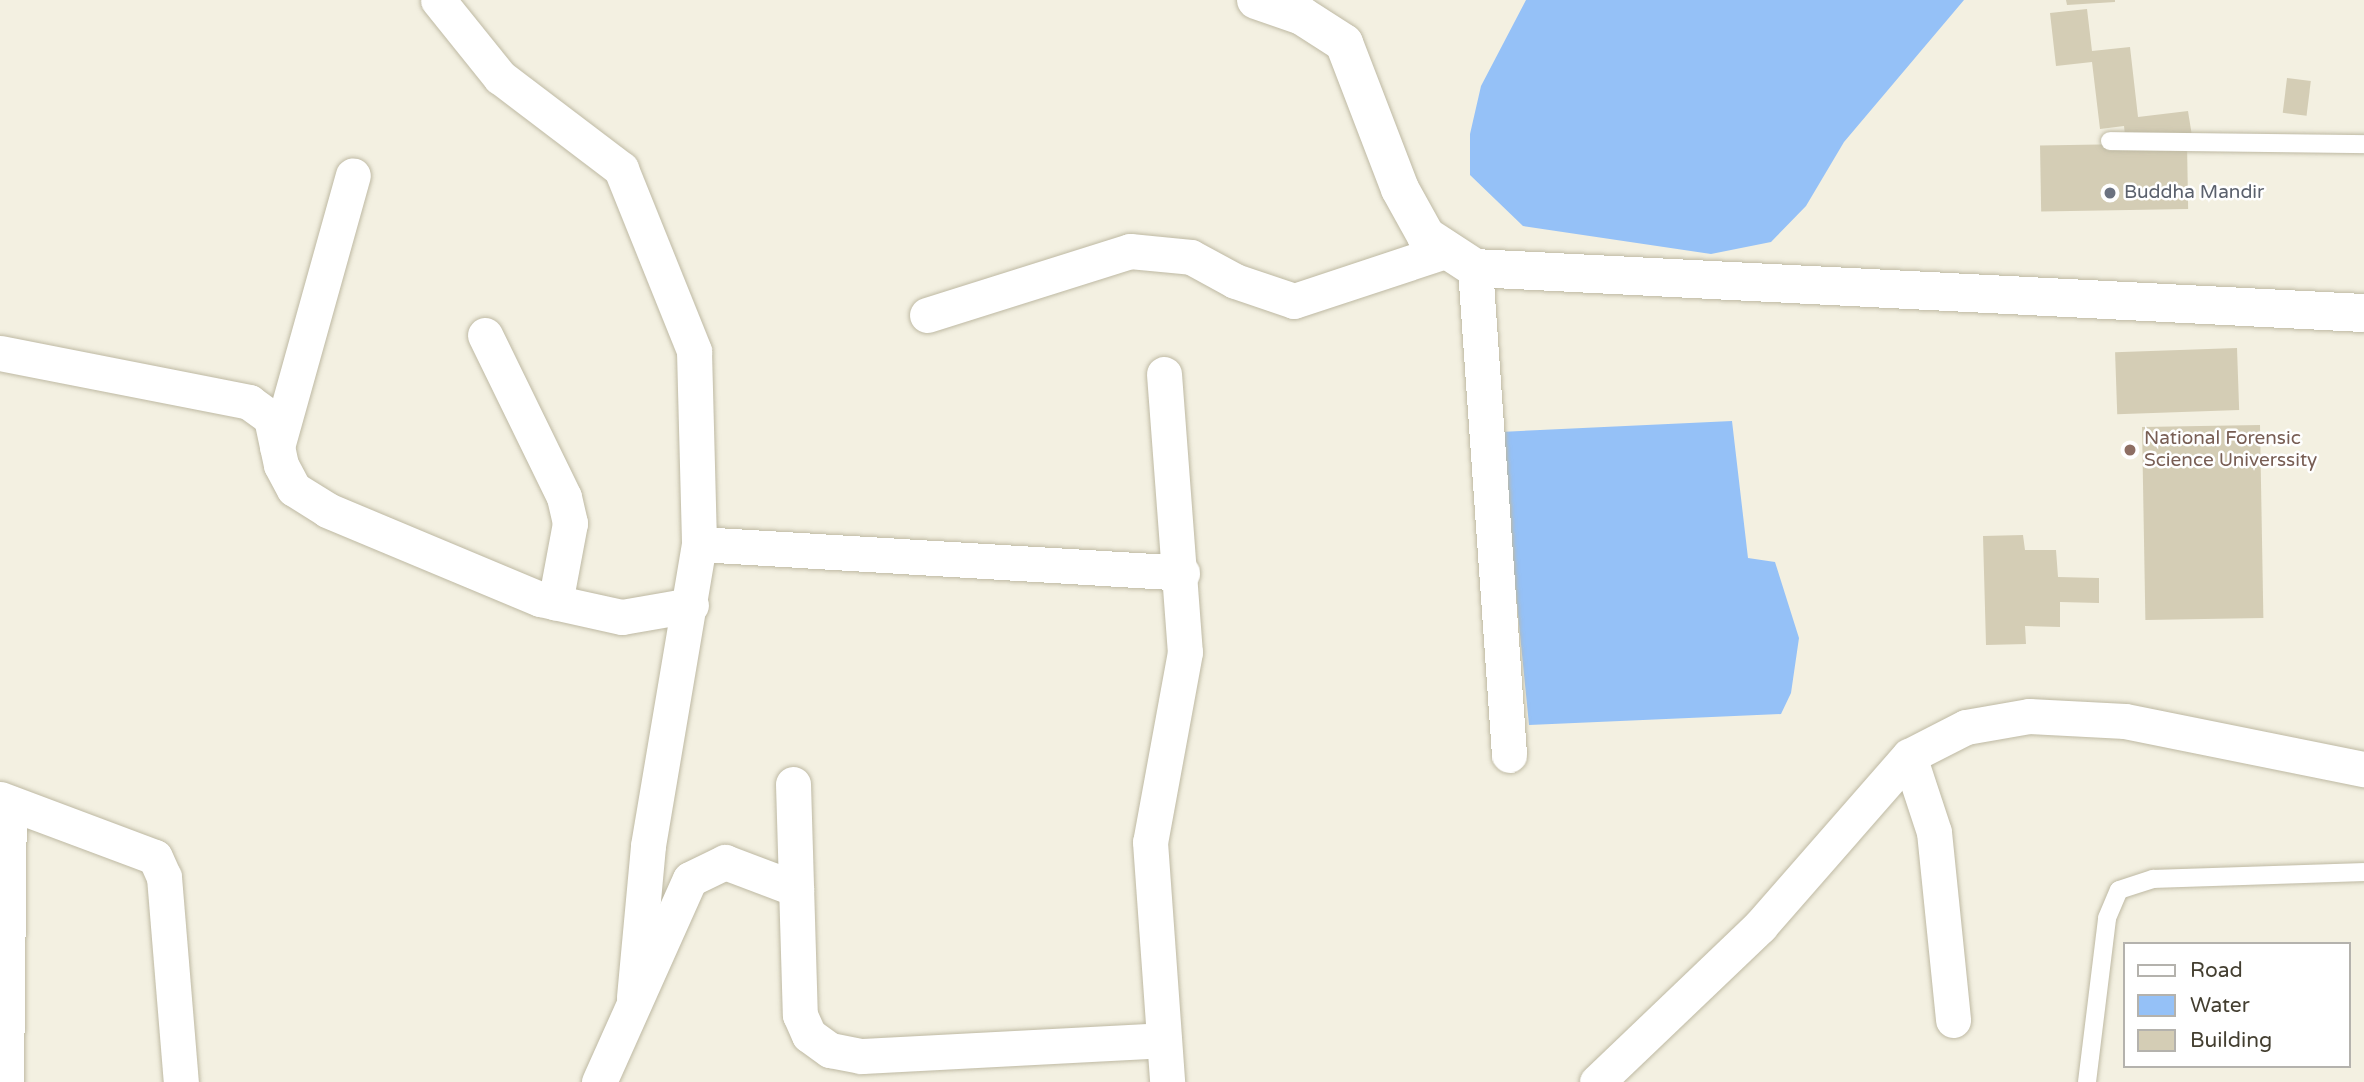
<!DOCTYPE html>
<html>
<head>
<meta charset="utf-8">
<style>
  body { margin:0 }
  #map { position:relative; width:2364px; height:1082px; overflow:hidden; background:#f3f0e1; font-family:"Varela Round",sans-serif }
  div>[style] { position:absolute }
  [style*='--x'] { left:calc(var(--x)*1px); top:calc(var(--y)*1px); width:calc(var(--w)*1px); rotate:calc(var(--a)*1deg) }
  .water>* { inset:0; background:#95c1f7 }
  .building>* { inset:0; background:#d4cdb5; transform-origin:0 0 }
  .roads { filter:drop-shadow(0 0 2px #beb9a3) drop-shadow(0 0 2px #beb9a3) }
  .service>* { height:18px; margin:-9px; padding:0 9px; transform-origin:9px; border-radius:9px; background:#fff }
  .minor>* { height:35px; margin:-17.5px; padding:0 17.5px; transform-origin:17.5px; border-radius:17.5px; background:#fff }
  .tertiary>* { height:38px; margin:-19px; padding:0 19px; transform-origin:19px; border-radius:19px; background:#fff }
  .dots>* { width:19px; height:19px; translate:-50% -50%; box-sizing:border-box; border:4px solid #fff; border-radius:50% }
  span { translate:-50% -50%; white-space:nowrap; text-align:center; line-height:1.15; -webkit-text-stroke:5px #fff; paint-order:stroke }
  .worship-label { font-size:19px; color:#5b616d }
  .left { translate:0 -50%; text-align:left }
  .education-label { font-size:19px; color:#785e54 }
  .legend { position:absolute; left:2123px; top:942px; width:228px; height:126px; box-sizing:border-box; background:#fff; border:2px solid #b4b2ad; margin:0; padding:9px 12px; list-style:none; font-size:21px; color:#443f31 }
  .legend li { display:flex; align-items:center; gap:14px; height:35px }
  .legend b { width:35px; border:2px solid #b4b2ad }
</style>
</head>
<body>
<div id="map">
  <div class="water">
    <div style="clip-path:polygon(1526px 0,1964px 0,1844px 142px,1806px 206px,1771px 242px,1711px 254px,1523px 226px,1470px 175px,1470px 134px,1481px 86px)"></div>
    <div style="clip-path:polygon(1732px 421px,1748px 558px,1775px 562px,1799px 638px,1791px 693px,1781px 714px,1529px 725px,1500px 432px)"></div>
  </div>
  <div class="building">
    <div style="clip-path:polygon(2066px 0,2115px 0,2115px 2px,2067px 5px)"></div>
    <div style="clip-path:polygon(2087px 9px,2092px 51px,2130px 47px,2138px 117px,2188px 111px,2192px 136px,2126px 144px,2124px 126px,2100px 129px,2092px 62px,2056px 66px,2050px 13px)"></div>
    <div style="left:2287px;top:78px;width:24px;height:35px;rotate:7deg"></div>
    <div style="left:2187px;top:143px;width:66px;height:147px;rotate:89deg"></div>
    <div style="left:2237px;top:348px;width:62px;height:122px;rotate:88deg"></div>
    <div style="left:2260px;top:425px;width:193px;height:118px;rotate:89deg"></div>
    <div style="clip-path:polygon(2023px 535px,2025px 550px,2056px 550px,2058px 577px,2099px 578px,2099px 603px,2060px 602px,2060px 627px,2025px 626px,2026px 644px,1986px 645px,1983px 536px)"></div>
  </div>
  <div class="roads">
    <div class="service">
      <div style="--x:2110;--y:141;--w:254;--a:0.7"></div>
      <div style="--x:2087;--y:1082;--w:165;--a:-83"></div>
      <div style="--x:2107;--y:918;--w:30;--a:-67"></div>
      <div style="--x:2119;--y:890;--w:36;--a:-18"></div>
      <div style="--x:2153;--y:879;--w:211;--a:-1.9"></div>
    </div>
    <div class="minor">
      <div style="--x:438;--y:0;--w:99;--a:51.2"></div>
      <div style="--x:500;--y:77;--w:152;--a:37.2"></div>
      <div style="--x:621;--y:169;--w:196;--a:68.1"></div>
      <div style="--x:694;--y:351;--w:193;--a:88.5"></div>
      <div style="--x:699;--y:544;--w:306;--a:99.6"></div>
      <div style="--x:648;--y:846;--w:152;--a:95.3"></div>
      <div style="--x:1475;--y:268;--w:488;--a:86"></div>
      <div style="--x:927;--y:315;--w:213;--a:-17.5"></div>
      <div style="--x:1130;--y:251;--w:61;--a:5.6"></div>
      <div style="--x:1191;--y:257;--w:50;--a:28.6"></div>
      <div style="--x:1235;--y:281;--w:62;--a:18.7"></div>
      <div style="--x:1294;--y:301;--w:162;--a:-18.3"></div>
      <div style="--x:485;--y:335;--w:180;--a:64"></div>
      <div style="--x:564;--y:497;--w:27;--a:77"></div>
      <div style="--x:570;--y:523;--w:81;--a:100.6"></div>
      <div style="--x:0;--y:353;--w:254;--a:11.1"></div>
      <div style="--x:249;--y:402;--w:27;--a:36"></div>
      <div style="--x:271;--y:418;--w:48;--a:78"></div>
      <div style="--x:281;--y:465;--w:27;--a:62"></div>
      <div style="--x:294;--y:489;--w:39;--a:32"></div>
      <div style="--x:327;--y:510;--w:231;--a:22.7"></div>
      <div style="--x:540;--y:599;--w:84;--a:12.4"></div>
      <div style="--x:622;--y:617;--w:70;--a:-9.9"></div>
      <div style="--x:1164;--y:374;--w:279;--a:85.7"></div>
      <div style="--x:1185;--y:652;--w:193;--a:100.4"></div>
      <div style="--x:1150;--y:842;--w:241;--a:85.9"></div>
      <div style="--x:277;--y:447;--w:282;--a:-74.4"></div>
      <div style="--x:699;--y:544;--w:484;--a:3.4"></div>
      <div style="--x:1909;--y:756;--w:80;--a:71.8"></div>
      <div style="--x:1934;--y:832;--w:189;--a:84.2"></div>
      <div style="--x:793;--y:784;--w:231;--a:88.3"></div>
      <div style="--x:800;--y:1015;--w:22;--a:66"></div>
      <div style="--x:809;--y:1035;--w:26;--a:36"></div>
      <div style="--x:830;--y:1050;--w:32;--a:11"></div>
      <div style="--x:861;--y:1056;--w:303;--a:-3"></div>
      <div style="--x:0;--y:799;--w:165;--a:20.5"></div>
      <div style="--x:155;--y:857;--w:22;--a:66"></div>
      <div style="--x:164;--y:877;--w:206;--a:85.3"></div>
      <div style="--x:6;--y:1082;--w:279;--a:-89.4"></div>
      <div style="--x:599;--y:1082;--w:222;--a:-65.9"></div>
      <div style="--x:690;--y:879;--w:39;--a:-26"></div>
      <div style="--x:725;--y:862;--w:76;--a:20.8"></div>
      <div style="--x:1597;--y:1082;--w:226;--a:-43.7"></div>
      <div style="--x:1760;--y:926;--w:226;--a:-48.8"></div>
      <div style="--x:1909;--y:756;--w:64;--a:-27"></div>
      <div style="--x:1966;--y:727;--w:64;--a:-9.9"></div>
      <div style="--x:2029;--y:716;--w:96;--a:3"></div>
      <div style="--x:2125;--y:721;--w:244;--a:11.4"></div>
    </div>
    <div class="tertiary">
      <div style="--x:1256;--y:0;--w:49;--a:19.2"></div>
      <div style="--x:1302;--y:16;--w:50;--a:32.7"></div>
      <div style="--x:1344;--y:43;--w:156;--a:69"></div>
      <div style="--x:1400;--y:189;--w:54;--a:61"></div>
      <div style="--x:1426;--y:236;--w:59;--a:33.1"></div>
      <div style="--x:1475;--y:268;--w:890;--a:2.9"></div>
    </div>
  </div>
  <div class="dots">
    <div style="left:2110px;top:193px;background:#6b7280"></div>
    <div style="left:2130px;top:450px;background:#8d6e63"></div>
  </div>
  <div class="worship-label">
    <span class="left" style="left:2124px;top:193px">Buddha Mandir</span>
  </div>
  <div class="education-label">
    <span class="left" style="left:2144px;top:450px">National Forensic<br>Science Universsity</span>
  </div>
  <ul class="legend">
  <li><b style="height:9px;background:#fff"></b>Road</li>
  <li><b style="height:19px;background:#95c1f7"></b>Water</li>
  <li><b style="height:19px;background:#d4cdb5"></b>Building</li>
  </ul>
</div>
</body>
</html>
